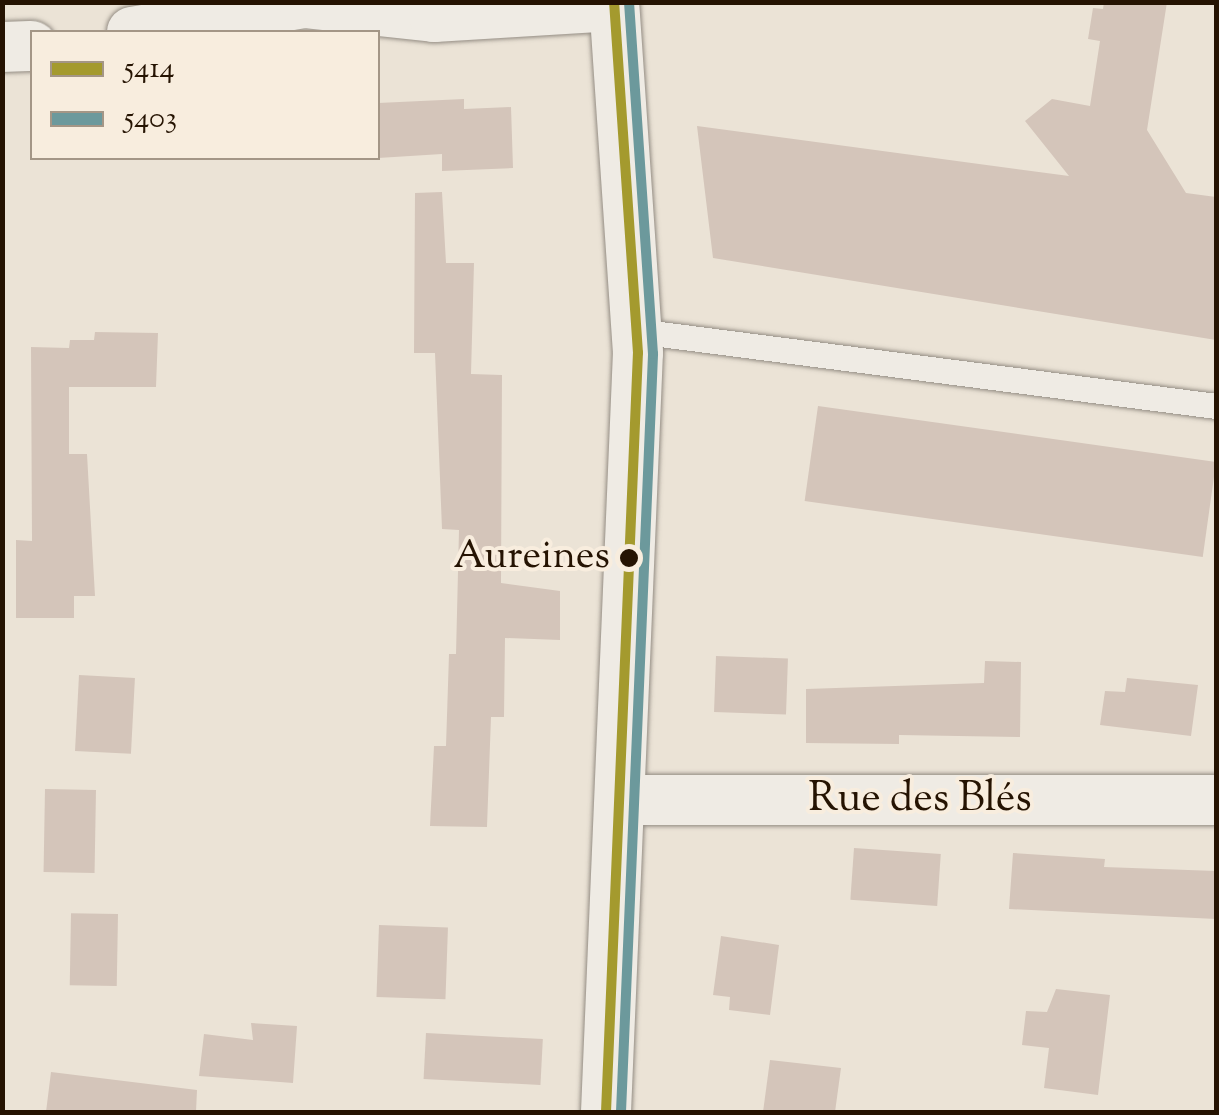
<!DOCTYPE html>
<html>
<head>
<meta charset="utf-8">
<style>
  body { margin:0 }
  #map { position:relative; width:1219px; height:1115px; overflow:hidden; background:#ebe3d6; font-family:"Sorts Mill Goudy",serif }
  div>[style] { position:absolute }
  [style*='--x'] { left:calc(var(--x)*1px); top:calc(var(--y)*1px); width:calc(var(--w)*1px); rotate:calc(var(--a)*1deg) }
  .building>* { inset:0; background:#d4c5ba; transform-origin:0 0 }
  .roads { filter:drop-shadow(0 0 2px #948d84) drop-shadow(0 0 2px #948d84) }
  .service>* { height:25px; margin:-12.5px; padding:0 12.5px; transform-origin:12.5px; border-radius:12.5px; background:#efebe4 }
  .minor>* { height:50px; margin:-25px; padding:0 25px; transform-origin:25px; border-radius:25px; background:#efebe4 }
  .bus-1>* { height:10px; margin:-5px; padding:0 5px; transform-origin:5px; border-radius:5px; background:#a49a2e }
  .bus-2>* { height:10px; margin:-5px; padding:0 5px; transform-origin:5px; border-radius:5px; background:#6c999c }
  .dots>* { width:28px; height:28px; translate:-50% -50%; box-sizing:border-box; border:5px solid #f8edde; border-radius:50% }
  span { translate:-50% -50%; white-space:nowrap; text-align:center; line-height:1.15; -webkit-text-stroke:8px #f8edde; paint-order:stroke }
  .bus-label { font-size:40px; color:#251302 }
  .right { translate:-100% -50%; text-align:right }
  .street-label { font-size:42px; color:#251302 }
  .frame { position:absolute; inset:0; border:5px solid #251302; pointer-events:none }
  .legend { position:absolute; left:30px; top:30px; width:350px; height:130px; box-sizing:border-box; background:#f8edde; border:2px solid #a49686; margin:0; padding:12px 18px; list-style:none; font-size:30px; color:#251302 }
  .legend li { display:flex; align-items:center; gap:20px; height:50px }
  .legend b { width:50px; border:2px solid #a49686 }
</style>
</head>
<body>
<div id="map">
  <div class="building">
    <div style="clip-path:polygon(1104px 2px,1167px 2px,1147px 130px,1186px 193px,1216px 197px,1216px 340px,713px 258px,697px 126px,1069px 176px,1025px 121px,1052px 99px,1090px 106px,1100px 41px,1088px 39px,1093px 8px,1103px 9px)"></div>
    <div style="clip-path:polygon(464px 99px,464px 109px,511px 107px,513px 168px,442px 171px,442px 154px,378px 158px,378px 103px)"></div>
    <div style="clip-path:polygon(442px 192px,446px 263px,474px 263px,471px 374px,502px 375px,501px 583px,560px 591px,560px 640px,505px 638px,504px 717px,491px 717px,487px 827px,430px 826px,434px 746px,446px 746px,449px 654px,456px 654px,459px 530px,442px 529px,435px 353px,414px 353px,415px 193px)"></div>
    <div style="clip-path:polygon(95px 332px,158px 333px,156px 387px,69px 387px,69px 454px,87px 454px,95px 596px,74px 596px,74px 618px,16px 618px,16px 540px,32px 541px,31px 347px,69px 348px,70px 340px,94px 340px)"></div>
    <div style="left:818px;top:406px;width:402px;height:96px;rotate:8deg"></div>
    <div style="left:716px;top:656px;width:72px;height:56px;rotate:2deg"></div>
    <div style="clip-path:polygon(985px 661px,1021px 662px,1020px 737px,899px 735px,899px 744px,806px 743px,806px 689px,984px 683px)"></div>
    <div style="left:79px;top:675px;width:56px;height:76px;rotate:3deg"></div>
    <div style="clip-path:polygon(1127px 678px,1198px 685px,1191px 736px,1100px 725px,1105px 691px,1125px 692px)"></div>
    <div style="left:45px;top:789px;width:51px;height:83px;rotate:1deg"></div>
    <div style="left:854px;top:848px;width:87px;height:52px;rotate:4deg"></div>
    <div style="clip-path:polygon(1013px 853px,1105px 859px,1104px 867px,1216px 871px,1216px 919px,1009px 909px)"></div>
    <div style="left:118px;top:914px;width:72px;height:47px;rotate:91deg"></div>
    <div style="left:379px;top:925px;width:69px;height:72px;rotate:2deg"></div>
    <div style="clip-path:polygon(721px 936px,779px 945px,770px 1015px,729px 1010px,730px 997px,713px 995px)"></div>
    <div style="clip-path:polygon(1056px 989px,1110px 995px,1098px 1095px,1044px 1088px,1049px 1048px,1022px 1045px,1026px 1011px,1047px 1012px)"></div>
    <div style="clip-path:polygon(251px 1023px,297px 1026px,293px 1083px,199px 1076px,204px 1034px,253px 1040px)"></div>
    <div style="left:426px;top:1033px;width:117px;height:46px;rotate:3deg"></div>
    <div style="clip-path:polygon(770px 1060px,841px 1068px,835px 1112px,763px 1112px)"></div>
    <div style="clip-path:polygon(51px 1072px,197px 1090px,196px 1112px,46px 1112px)"></div>
  </div>
  <div class="roads">
    <div class="service">
      <div style="--x:637;--y:331;--w:584;--a:7.38"></div>
    </div>
    <div class="minor">
      <div style="--x:132;--y:32;--w:174;--a:-9.6"></div>
      <div style="--x:304;--y:3;--w:131;--a:6.1"></div>
      <div style="--x:434;--y:17;--w:180;--a:-3.5"></div>
      <div style="--x:2;--y:47;--w:30;--a:-2"></div>
      <div style="--x:623;--y:800;--w:593;--a:0"></div>
      <div style="--x:606;--y:1112;--w:760;--a:-87.59"></div>
      <div style="--x:638;--y:353;--w:352;--a:-93.9"></div>
    </div>
  </div>
  <div class="bus-1">
    <div style="--x:606;--y:1112;--w:760;--a:-87.59"></div>
    <div style="--x:638;--y:353;--w:352;--a:-93.9"></div>
  </div>
  <div class="bus-2">
    <div style="--x:621;--y:1112;--w:759;--a:-87.58"></div>
    <div style="--x:653;--y:354;--w:353;--a:-93.9"></div>
  </div>
  <div class="dots">
    <div style="left:629px;top:558px;background:#251302"></div>
  </div>
  <div class="bus-label">
    <span class="right" style="left:610px;top:558px">Aureines</span>
  </div>
  <div class="street-label">
    <span style="left:920px;top:800px">Rue des Blés</span>
  </div>
  <div class="frame"></div>
  <ul class="legend">
  <li><b style="height:12px;background:#a49a2e"></b>5414</li>
  <li><b style="height:12px;background:#6c999c"></b>5403</li>
  </ul>
</div>
</body>
</html>
